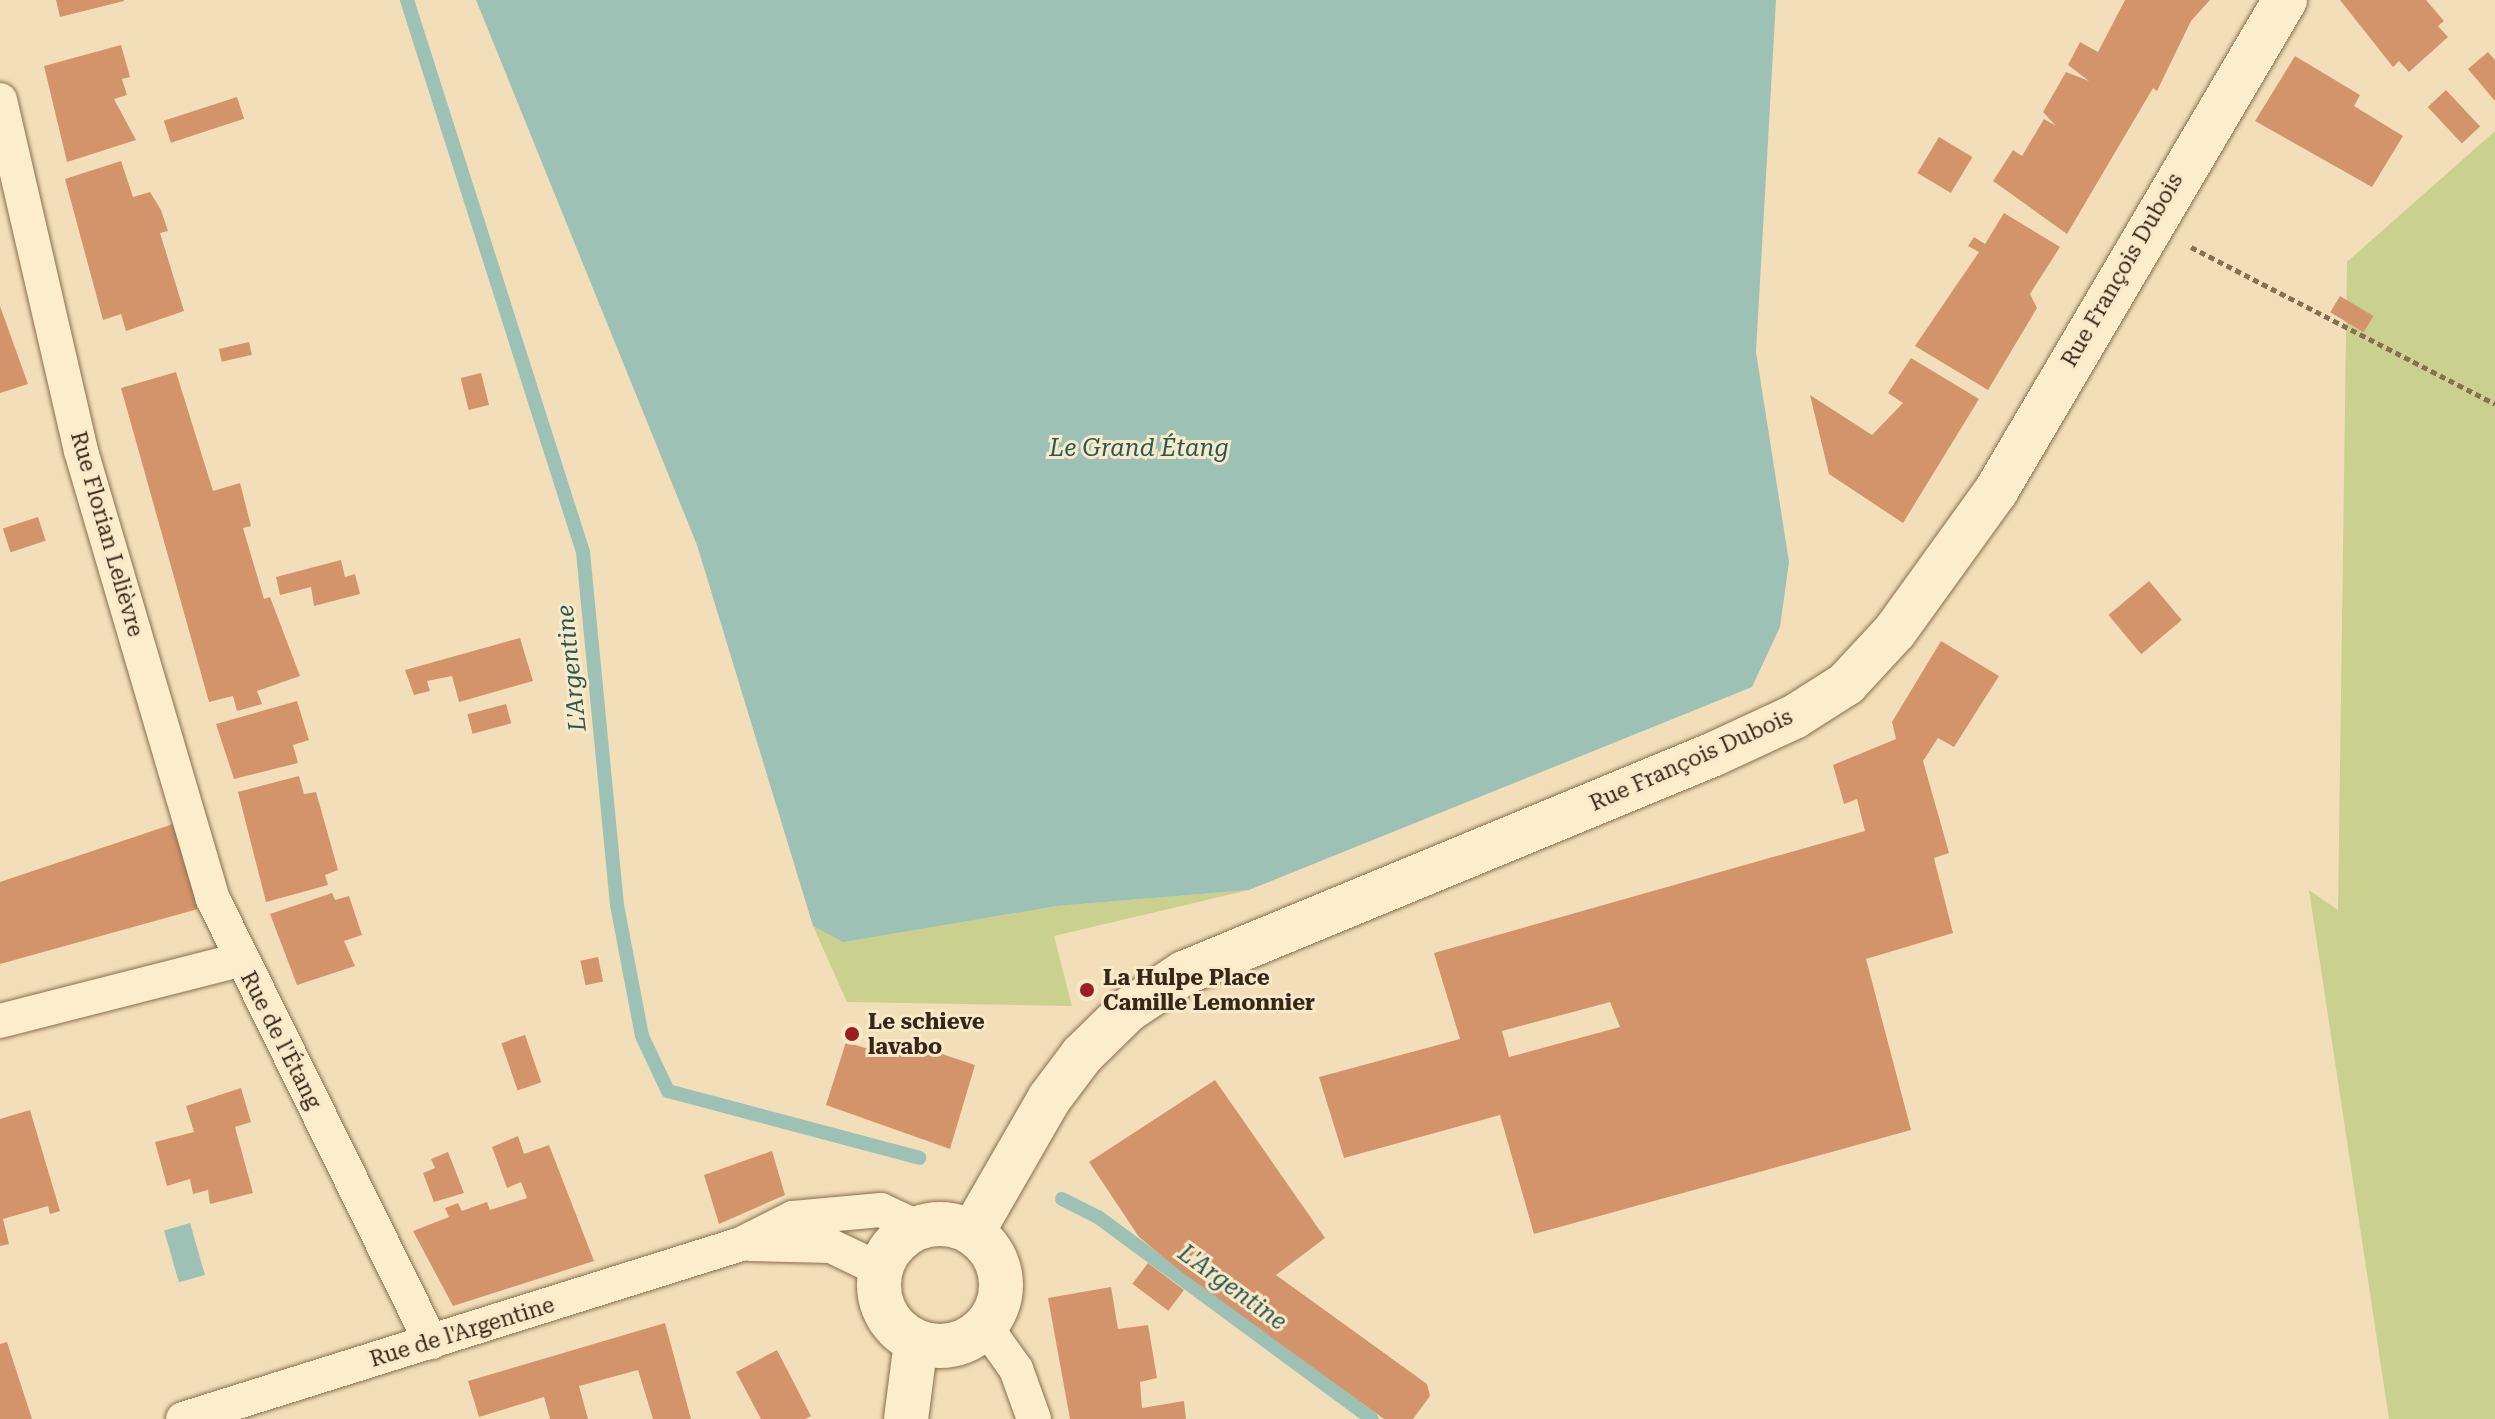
<!DOCTYPE html>
<html>
<head>
<meta charset="utf-8">
<style>
  body { margin:0 }
  #map { position:relative; width:2495px; height:1419px; overflow:hidden; background:#f2dfb9; font-family:"Roboto Serif",serif }
  div>[style] { position:absolute }
  [style*='--x'] { left:calc(var(--x)*1px); top:calc(var(--y)*1px); width:calc(var(--w)*1px); rotate:calc(var(--a)*1deg) }
  .green>* { inset:0; background:#cad08d }
  .water>* { inset:0; background:#9ec1b6; transform-origin:0 0 }
  .stream>* { height:14px; margin:-7px; padding:0 7px; transform-origin:7px; border-radius:7px; background:#9ec1b6 }
  .building>* { inset:0; background:#d4946b; transform-origin:0 0 }
  .path>* { height:5px; margin-top:-2.5px; transform-origin:0; background:repeating-linear-gradient(90deg,#896e52 0 6px,transparent 0 10px) }
  .roads { filter:drop-shadow(0 0 2px #896e52) drop-shadow(0 0 2px #896e52) }
  .street>* { height:34px; margin:-17px; padding:0 17px; transform-origin:17px; border-radius:17px; background:#fcedcd }
  .secondary>* { height:44px; margin:-22px; padding:0 22px; transform-origin:22px; border-radius:22px; background:#fcedcd }
  .secondary>.ring { margin:-22px; padding:0; box-sizing:content-box; background:none; border:44px solid #fcedcd; border-radius:50% }
  .dots>* { width:22px; height:22px; translate:-50% -50%; box-sizing:border-box; border:4px solid #f8eac9; border-radius:50% }
  span { translate:-50% -50%; white-space:nowrap; text-align:center; line-height:1.15; -webkit-text-stroke:6px #f8eac9; paint-order:stroke }
  .street-label { font-size:22px; color:#372719 }
  .poi-label { font-size:22px; color:#372719; font-weight:700 }
  .left { translate:0 -50%; text-align:left }
  .water-label { font-size:24px; color:#275854; font-style:italic }
</style>
</head>
<body>
<div id="map">
  <div class="green">
    <div style="clip-path:polygon(2495px 131px,2495px 1419px,2389px 1419px,2309px 890px,2338px 910px,2347px 262px)"></div>
    <div style="clip-path:polygon(1249px 890px,1054px 936px,1072px 1006px,847px 1002px,813px 926px,843px 941px,1057px 906px)"></div>
  </div>
  <div class="water">
    <div style="clip-path:polygon(476px 0,1776px 0,1756px 352px,1789px 562px,1780px 627px,1752px 687px,1249px 890px,1057px 906px,843px 942px,813px 926px,697px 545px)"></div>
    <div style="left:190px;top:1223px;width:54px;height:27px;rotate:74deg"></div>
  </div>
  <div class="stream">
    <div style="--x:407;--y:0;--w:579;--a:72.32"></div>
    <div style="--x:583;--y:552;--w:355;--a:84.5"></div>
    <div style="--x:617;--y:905;--w:133;--a:79.2"></div>
    <div style="--x:642;--y:1036;--w:61;--a:64.7"></div>
    <div style="--x:668;--y:1091;--w:260;--a:14.9"></div>
    <div style="--x:1062;--y:1199;--w:40;--a:26.6"></div>
    <div style="--x:1098;--y:1217;--w:340;--a:36.4"></div>
  </div>
  <div class="building">
    <div style="clip-path:polygon(56px 0,124px 0,124px 1px,60px 17px)"></div>
    <div style="clip-path:polygon(2125px 0,2210px 0,2191px 21px,2157px 91px,2153px 88px,2067px 234px,1993px 181px,2013px 150px,2022px 156px,2044px 119px,2056px 126px,2043px 112px,2066px 72px,2089px 81px,2068px 65px,2080px 42px,2098px 52px)"></div>
    <div style="clip-path:polygon(2340px 0,2426px 0,2444px 21px,2438px 26px,2448px 37px,2409px 72px,2399px 61px,2393px 67px)"></div>
    <div style="clip-path:polygon(121px 45px,130px 77px,122px 79px,127px 95px,114px 99px,136px 140px,67px 162px,44px 66px)"></div>
    <div style="clip-path:polygon(2488px 52px,2495px 60px,2495px 101px,2468px 69px)"></div>
    <div style="clip-path:polygon(2295px 56px,2360px 95px,2354px 106px,2403px 136px,2372px 187px,2255px 121px)"></div>
    <div style="left:2446px;top:90px;width:50px;height:25px;rotate:47deg"></div>
    <div style="left:237px;top:97px;width:23px;height:77px;rotate:72deg"></div>
    <div style="left:1939px;top:137px;width:39px;height:42px;rotate:31deg"></div>
    <div style="clip-path:polygon(121px 161px,133px 197px,150px 192px,161px 210px,168px 231px,160px 233px,184px 311px,126px 331px,121px 314px,103px 320px,65px 179px)"></div>
    <div style="clip-path:polygon(2004px 213px,2060px 247px,2030px 294px,2037px 308px,1988px 390px,1915px 346px,1979px 252px,1968px 246px,1974px 237px,1985px 244px)"></div>
    <div style="left:2340px;top:296px;width:39px;height:19px;rotate:31deg"></div>
    <div style="clip-path:polygon(0 306px,28px 384px,0 393px)"></div>
    <div style="left:249px;top:342px;width:13px;height:31px;rotate:77deg"></div>
    <div style="clip-path:polygon(1911px 358px,1979px 399px,1903px 523px,1829px 474px,1810px 395px,1872px 435px,1903px 403px,1888px 393px)"></div>
    <div style="clip-path:polygon(176px 372px,213px 491px,240px 483px,251px 526px,243px 528px,264px 599px,270px 597px,300px 676px,257px 691px,262px 704px,237px 711px,233px 696px,209px 702px,121px 388px)"></div>
    <div style="left:481px;top:373px;width:33px;height:21px;rotate:76deg"></div>
    <div style="left:38px;top:517px;width:25px;height:37px;rotate:72deg"></div>
    <div style="clip-path:polygon(341px 560px,345px 577px,355px 574px,360px 594px,314px 606px,311px 587px,280px 595px,276px 577px)"></div>
    <div style="left:2149px;top:581px;width:51px;height:53px;rotate:50deg"></div>
    <div style="clip-path:polygon(520px 638px,533px 681px,459px 702px,452px 676px,427px 681px,430px 691px,414px 695px,405px 670px)"></div>
    <div style="clip-path:polygon(evenodd,1941px 641px,1999px 676px,1954px 747px,1938px 738px,1923px 761px,1949px 853px,1934px 858px,1953px 933px,1866px 959px,1911px 1130px,1534px 1234px,1500px 1115px,1344px 1158px,1319px 1077px,1460px 1039px,1434px 953px,1865px 831px,1857px 799px,1844px 804px,1833px 765px,1896px 739px,1892px 722px,1941px 641px,1610px 1002px,1620px 1027px,1509px 1057px,1502px 1031px,1610px 1002px)"></div>
    <div style="clip-path:polygon(297px 701px,309px 740px,293px 745px,298px 763px,234px 779px,216px 724px)"></div>
    <div style="left:506px;top:704px;width:20px;height:40px;rotate:75deg"></div>
    <div style="clip-path:polygon(299px 776px,304px 794px,316px 792px,338px 870px,325px 875px,328px 885px,266px 902px,238px 792px)"></div>
    <div style="clip-path:polygon(173px 824px,198px 909px,0 964px,0 882px)"></div>
    <div style="clip-path:polygon(332px 893px,335px 900px,349px 896px,362px 935px,344px 941px,355px 966px,297px 985px,270px 914px)"></div>
    <div style="left:598px;top:957px;width:25px;height:18px;rotate:78deg"></div>
    <div style="left:525px;top:1035px;width:50px;height:25px;rotate:71deg"></div>
    <div style="clip-path:polygon(900px 1040px,975px 1065px,950px 1149px,826px 1105px,846px 1042px,894px 1057px)"></div>
    <div style="clip-path:polygon(1215px 1080px,1325px 1238px,1276px 1275px,1427px 1384px,1430px 1396px,1413px 1419px,1384px 1419px,1179px 1270px,1139px 1237px,1089px 1162px)"></div>
    <div style="clip-path:polygon(241px 1088px,251px 1122px,235px 1127px,253px 1193px,210px 1204px,208px 1190px,193px 1194px,190px 1179px,167px 1186px,155px 1142px,194px 1132px,186px 1106px)"></div>
    <div style="clip-path:polygon(30px 1110px,60px 1211px,50px 1214px,48px 1206px,3px 1219px,9px 1244px,0 1246px,0 1119px)"></div>
    <div style="clip-path:polygon(518px 1136px,524px 1154px,549px 1145px,594px 1261px,453px 1306px,413px 1231px,449px 1217px,445px 1208px,458px 1203px,462px 1211px,487px 1202px,490px 1210px,527px 1198px,521px 1182px,507px 1188px,492px 1147px)"></div>
    <div style="clip-path:polygon(772px 1151px,785px 1195px,719px 1224px,704px 1175px)"></div>
    <div style="clip-path:polygon(448px 1152px,464px 1193px,434px 1202px,423px 1173px,435px 1168px,431px 1159px)"></div>
    <div style="left:1148px;top:1263px;width:45px;height:26px;rotate:37deg"></div>
    <div style="clip-path:polygon(1111px 1287px,1118px 1329px,1148px 1325px,1157px 1378px,1140px 1382px,1142px 1408px,1184px 1401px,1186px 1419px,1070px 1419px,1048px 1298px)"></div>
    <div style="clip-path:polygon(665px 1323px,691px 1419px,653px 1419px,638px 1370px,579px 1386px,588px 1419px,550px 1419px,544px 1397px,479px 1417px,468px 1381px)"></div>
    <div style="clip-path:polygon(7px 1342px,32px 1419px,0 1419px,0 1344px)"></div>
    <div style="clip-path:polygon(777px 1350px,811px 1416px,805px 1419px,761px 1419px,736px 1372px)"></div>
  </div>
  <div class="path">
    <div style="--x:2191;--y:247;--w:342;--a:27.3"></div>
  </div>
  <div class="roads">
    <div class="street">
      <div style="--x:0;--y:100;--w:360;--a:77"></div>
      <div style="--x:81;--y:451;--w:467;--a:73.6"></div>
      <div style="--x:213;--y:899;--w:494;--a:63.8"></div>
      <div style="--x:0;--y:1021;--w:248;--a:-14.3"></div>
      <div style="--x:750;--y:1244;--w:81;--a:1.4"></div>
      <div style="--x:831;--y:1246;--w:53;--a:25.6"></div>
      <div style="--x:986;--y:1327;--w:52;--a:54.5"></div>
      <div style="--x:1016;--y:1369;--w:53;--a:70.2"></div>
      <div style="--x:183;--y:1419;--w:585;--a:-17.41"></div>
      <div style="--x:741;--y:1244;--w:58;--a:-26.6"></div>
      <div style="--x:793;--y:1218;--w:88;--a:-5.2"></div>
      <div style="--x:881;--y:1210;--w:42;--a:25.3"></div>
    </div>
    <div class="secondary">
      <div class="ring" style="left:879px;top:1224px;width:78px;height:78px"></div>
      <div style="--x:972;--y:1233;--w:155;--a:-60.1"></div>
      <div style="--x:1049;--y:1099;--w:55;--a:-53.1"></div>
      <div style="--x:1082;--y:1055;--w:64;--a:-44.4"></div>
      <div style="--x:1128;--y:1010;--w:67;--a:-33.5"></div>
      <div style="--x:1184;--y:973;--w:573;--a:-22.45"></div>
      <div style="--x:1714;--y:754;--w:88;--a:-24.8"></div>
      <div style="--x:1794;--y:717;--w:62;--a:-32.4"></div>
      <div style="--x:1846;--y:684;--w:72;--a:-47.2"></div>
      <div style="--x:1895;--y:631;--w:173;--a:-54.2"></div>
      <div style="--x:1996;--y:491;--w:570;--a:-59.52"></div>
      <div style="--x:906;--y:1419;--w:78;--a:-82.6"></div>
    </div>
  </div>
  <div class="dots">
    <div style="left:1087px;top:990px;background:#9e1d22"></div>
    <div style="left:852px;top:1034px;background:#9e1d22"></div>
  </div>
  <div class="street-label">
    <span style="left:2122px;top:270px;rotate:-60deg">Rue François Dubois</span>
    <span style="left:107px;top:534px;rotate:74deg">Rue Florian Lelièvre</span>
    <span style="left:1691px;top:760px;rotate:-24deg">Rue François Dubois</span>
    <span style="left:281px;top:1040px;rotate:63deg">Rue de l'Étang</span>
    <span style="left:462px;top:1332px;rotate:-17deg">Rue de l'Argentine</span>
  </div>
  <div class="poi-label">
    <span class="left" style="left:1103px;top:990px">La Hulpe Place<br>Camille Lemonnier</span>
    <span class="left" style="left:868px;top:1034px">Le schieve<br>lavabo</span>
  </div>
  <div class="water-label">
    <span style="left:1139px;top:449px">Le Grand Étang</span>
    <span style="left:572px;top:668px;rotate:-96deg">L'Argentine</span>
    <span style="left:1232px;top:1288px;rotate:36deg">L'Argentine</span>
  </div>
</div>
</body>
</html>
